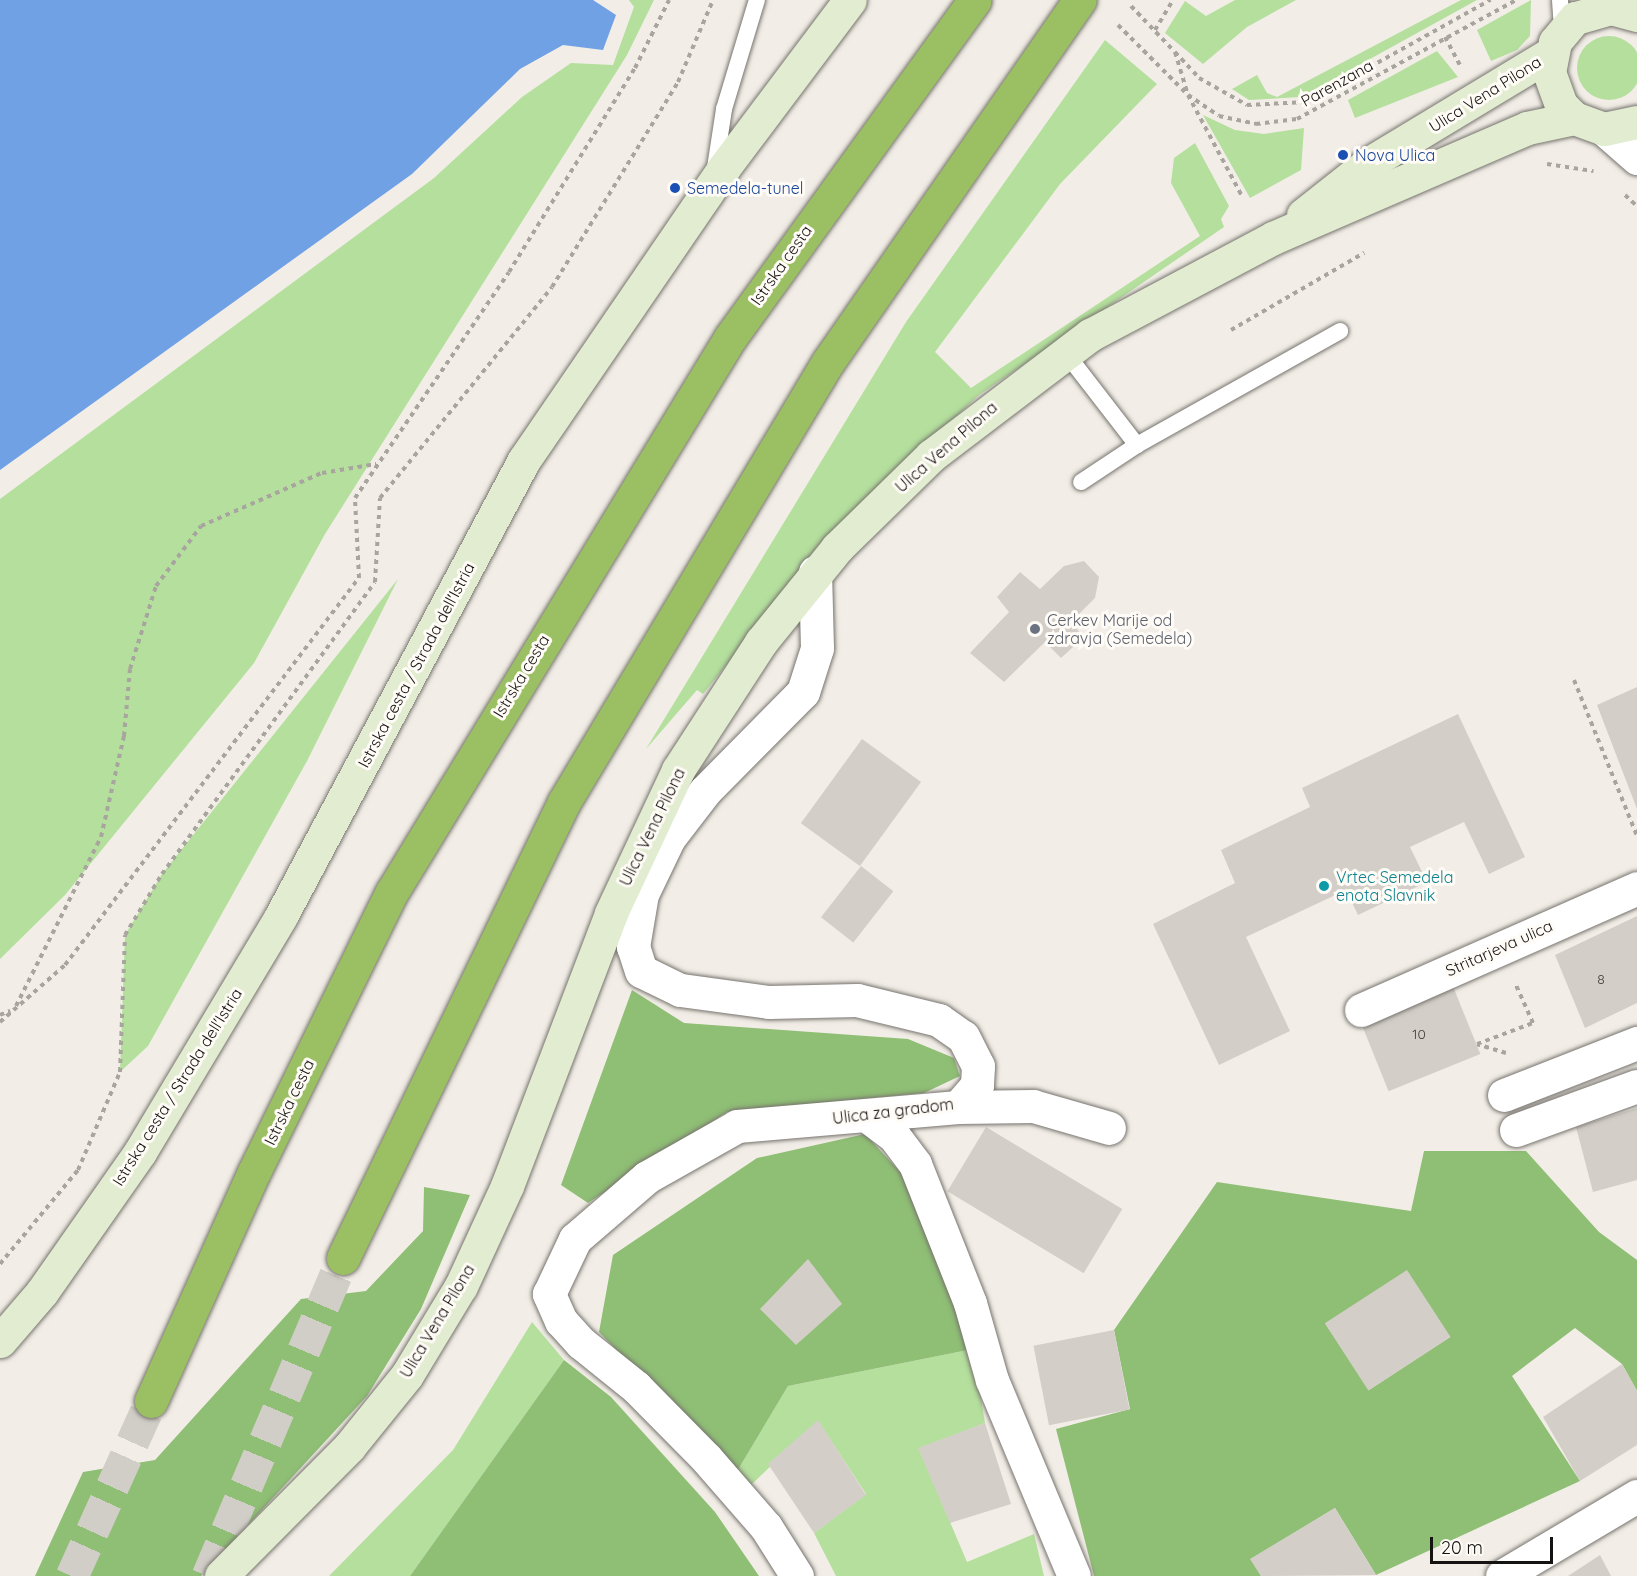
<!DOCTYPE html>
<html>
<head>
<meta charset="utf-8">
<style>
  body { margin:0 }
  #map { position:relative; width:1637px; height:1576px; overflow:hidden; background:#f2eee7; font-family:Quicksand,sans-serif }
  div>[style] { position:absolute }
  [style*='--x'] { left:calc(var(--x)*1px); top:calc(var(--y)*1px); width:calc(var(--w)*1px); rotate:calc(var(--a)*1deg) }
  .green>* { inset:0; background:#b4df9d }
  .round { border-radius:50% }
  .forest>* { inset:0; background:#8fbe75 }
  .water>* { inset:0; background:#70a1e4 }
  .building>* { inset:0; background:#d3cfc8; transform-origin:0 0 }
  .highway-tunnel>* { height:33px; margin-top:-16.5px; transform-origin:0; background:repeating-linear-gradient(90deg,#d1cdc7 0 33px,transparent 0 49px) }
  .path>* { height:4px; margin-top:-2px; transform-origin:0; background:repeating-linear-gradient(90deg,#a8a59f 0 4.5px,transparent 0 9px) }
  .roads { filter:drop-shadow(0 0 2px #77736e) drop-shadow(0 0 2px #77736e) }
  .lane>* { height:16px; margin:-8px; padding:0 8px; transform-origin:8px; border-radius:8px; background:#fff }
  .street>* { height:33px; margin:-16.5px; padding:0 16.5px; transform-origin:16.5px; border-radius:16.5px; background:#fff }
  .secondary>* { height:33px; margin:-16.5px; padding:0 16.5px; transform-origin:16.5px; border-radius:16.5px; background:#e1ecd0 }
  .highway>* { height:33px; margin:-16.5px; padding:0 16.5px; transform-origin:16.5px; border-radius:16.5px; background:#9bc063 }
  .dots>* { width:16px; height:16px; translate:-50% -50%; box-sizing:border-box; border:3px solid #fffbf6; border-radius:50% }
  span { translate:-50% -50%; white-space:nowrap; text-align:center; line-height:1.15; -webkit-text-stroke:6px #fffbf6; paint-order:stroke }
  .number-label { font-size:14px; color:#44423f }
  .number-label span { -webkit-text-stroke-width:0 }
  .street-label { font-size:16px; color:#151311 }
  .transit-label { font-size:16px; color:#164399 }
  .left { translate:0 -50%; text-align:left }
  .worship-label { font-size:16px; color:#5b616d }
  .culture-label { font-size:16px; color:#0d838f }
  .scale { position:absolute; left:1430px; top:1537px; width:123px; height:27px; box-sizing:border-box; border:3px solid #151311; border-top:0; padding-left:8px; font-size:18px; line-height:21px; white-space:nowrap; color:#151311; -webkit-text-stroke:4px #fffbf6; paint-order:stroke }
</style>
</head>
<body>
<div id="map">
  <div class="green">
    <div style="clip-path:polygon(629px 0,654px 0,627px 55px,325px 534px,254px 663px,65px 895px,0 959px,0 499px,434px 178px,522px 97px,571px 63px,613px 65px,634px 7px)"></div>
    <div style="clip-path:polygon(1235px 0,1296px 0,1247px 27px,1203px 64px,1165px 33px,1185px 1px,1206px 16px)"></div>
    <div style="clip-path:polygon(1461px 0,1477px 0,1301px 97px,1249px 100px,1232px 89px,1257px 75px,1267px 93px,1277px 97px)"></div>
    <div style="clip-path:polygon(1531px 0,1530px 36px,1517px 50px,1491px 61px,1477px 30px)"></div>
    <div class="round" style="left:1577px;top:36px;width:64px;height:64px"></div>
    <div style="clip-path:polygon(1105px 40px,1157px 84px,1060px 184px,935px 352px,971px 388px,1200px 236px,1171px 183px,1174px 158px,1195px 143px,1229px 206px,1221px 219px,1224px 227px,979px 395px,836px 529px,703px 694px,697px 690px,646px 749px,906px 322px)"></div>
    <div style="clip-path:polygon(1437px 51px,1458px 77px,1355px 118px,1348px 100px)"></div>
    <div style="clip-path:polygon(1203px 115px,1235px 130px,1264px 134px,1304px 128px,1301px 170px,1250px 198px)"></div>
    <div style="clip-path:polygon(398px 579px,307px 761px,148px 1046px,120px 1072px,125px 935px,162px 874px)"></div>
    <div style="clip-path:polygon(532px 1322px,564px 1360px,410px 1576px,329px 1576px,453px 1450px)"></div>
    <div style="clip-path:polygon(973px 1349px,985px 1423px,919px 1449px,967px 1562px,1034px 1534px,1044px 1576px,836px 1576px,814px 1533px,866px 1494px,818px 1421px,751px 1485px,736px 1473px,788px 1386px)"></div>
  </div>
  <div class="forest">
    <div style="clip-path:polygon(632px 990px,684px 1023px,908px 1039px,954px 1058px,960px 1076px,924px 1093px,727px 1112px,588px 1203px,561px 1185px)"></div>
    <div style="clip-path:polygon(865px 1134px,904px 1176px,973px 1349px,788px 1386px,736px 1473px,599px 1332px,613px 1255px,757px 1158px)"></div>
    <div style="clip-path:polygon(evenodd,1424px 1151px,1526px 1151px,1599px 1232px,1637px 1260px,1637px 1391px,1622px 1364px,1575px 1328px,1512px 1376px,1580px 1481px,1376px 1575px,1335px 1508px,1251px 1559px,1261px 1576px,1094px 1576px,1056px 1429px,1130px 1409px,1114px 1330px,1217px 1182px,1411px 1211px,1424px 1151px,1325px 1323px,1450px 1337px,1369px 1390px,1325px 1323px)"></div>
    <div style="clip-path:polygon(424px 1187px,470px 1195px,421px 1309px,367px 1396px,201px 1576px,35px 1576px,83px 1472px,155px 1460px,301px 1299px,366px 1291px,423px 1231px)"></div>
    <div style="clip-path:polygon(564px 1360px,611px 1397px,715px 1512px,759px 1576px,410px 1576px)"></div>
  </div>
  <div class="water">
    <div style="clip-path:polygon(0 0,593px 0,616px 15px,603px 50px,563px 45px,520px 69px,412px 174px,0 470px)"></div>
  </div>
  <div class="building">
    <div style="clip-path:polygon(1084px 561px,1099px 577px,1095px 598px,1072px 621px,1083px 638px,1061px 658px,1045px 642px,1004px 682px,970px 653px,1009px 612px,997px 597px,1020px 572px,1040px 589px,1064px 566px)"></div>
    <div style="clip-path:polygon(1637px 687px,1637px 809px,1597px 705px)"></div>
    <div style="clip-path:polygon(1458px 714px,1525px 857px,1489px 874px,1464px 822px,1410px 847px,1427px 882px,1358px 915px,1346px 890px,1246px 937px,1290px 1031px,1219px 1065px,1153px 924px,1235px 883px,1221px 850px,1310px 807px,1302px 788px)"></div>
    <div style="left:862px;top:739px;width:73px;height:104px;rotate:36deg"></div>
    <div style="left:861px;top:866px;width:41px;height:65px;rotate:38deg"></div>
    <div style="clip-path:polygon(1637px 916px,1637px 1003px,1585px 1028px,1555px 955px)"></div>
    <div style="left:1450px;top:979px;width:81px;height:99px;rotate:68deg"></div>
    <div style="clip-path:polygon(1637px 1108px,1637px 1180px,1593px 1192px,1576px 1127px)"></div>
    <div style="left:986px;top:1127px;width:159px;height:75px;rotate:31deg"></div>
    <div style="clip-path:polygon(808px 1259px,842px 1304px,796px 1345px,760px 1309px)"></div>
    <div style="left:1407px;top:1270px;width:80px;height:98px;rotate:57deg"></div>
    <div style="left:1114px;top:1330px;width:81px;height:82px;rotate:79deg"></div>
    <div style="clip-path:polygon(1622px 1364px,1637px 1391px,1637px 1445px,1580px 1481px,1543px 1417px)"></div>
    <div style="clip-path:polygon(818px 1420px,866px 1495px,814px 1533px,768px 1464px)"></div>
    <div style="clip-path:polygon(985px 1423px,1011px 1504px,950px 1523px,918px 1448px)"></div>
    <div style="clip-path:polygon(1335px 1508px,1376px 1575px,1261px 1576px,1250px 1559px)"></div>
    <div style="clip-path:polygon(1600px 1555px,1611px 1576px,1568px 1576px)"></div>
  </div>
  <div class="highway-tunnel">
    <div style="--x:72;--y:1576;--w:192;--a:-65.7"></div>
    <div style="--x:208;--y:1576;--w:345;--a:-67"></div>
  </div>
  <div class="path">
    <div style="--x:1131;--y:6;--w:64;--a:46.3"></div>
    <div style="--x:1175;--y:52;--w:45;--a:73.2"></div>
    <div style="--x:1188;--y:95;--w:115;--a:61.9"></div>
    <div style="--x:1118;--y:25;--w:99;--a:45"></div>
    <div style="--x:1188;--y:95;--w:37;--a:34"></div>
    <div style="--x:1219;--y:116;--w:38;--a:12"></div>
    <div style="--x:1256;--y:124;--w:41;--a:-7"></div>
    <div style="--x:1297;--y:119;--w:249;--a:-28.5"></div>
    <div style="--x:1155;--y:30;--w:35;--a:-59"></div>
    <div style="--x:1445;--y:37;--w:32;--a:62"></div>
    <div style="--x:1175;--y:52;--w:35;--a:47"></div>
    <div style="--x:1199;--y:78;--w:55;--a:29.4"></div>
    <div style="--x:1247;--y:105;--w:60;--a:-2.9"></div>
    <div style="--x:1307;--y:102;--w:210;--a:-29.1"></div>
    <div style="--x:1547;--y:164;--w:47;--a:8.7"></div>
    <div style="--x:1625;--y:195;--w:16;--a:43"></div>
    <div style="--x:1231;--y:330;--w:154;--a:-30.1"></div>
    <div style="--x:1574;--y:680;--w:168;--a:68"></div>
    <div style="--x:16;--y:1006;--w:189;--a:-63.3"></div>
    <div style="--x:101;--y:837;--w:104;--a:-77.2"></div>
    <div style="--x:124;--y:736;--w:67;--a:-84.9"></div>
    <div style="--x:130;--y:669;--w:87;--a:-72.6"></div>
    <div style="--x:156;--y:586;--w:75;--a:-53.1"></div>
    <div style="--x:201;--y:526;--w:132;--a:-23.7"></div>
    <div style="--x:322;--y:473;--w:55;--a:-9.5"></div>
    <div style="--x:0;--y:1015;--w:11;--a:-22"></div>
    <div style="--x:0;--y:1022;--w:86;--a:-41.2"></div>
    <div style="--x:65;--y:965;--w:486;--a:-52.8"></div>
    <div style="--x:359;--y:578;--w:80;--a:-92.9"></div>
    <div style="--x:355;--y:498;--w:273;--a:-55.7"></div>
    <div style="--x:509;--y:272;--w:240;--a:-58.3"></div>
    <div style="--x:635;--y:68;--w:76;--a:-63.4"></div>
    <div style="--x:1506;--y:1053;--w:30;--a:-163"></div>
    <div style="--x:1477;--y:1044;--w:60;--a:-20.6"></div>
    <div style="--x:1533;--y:1023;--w:44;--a:-114.2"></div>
    <div style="--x:0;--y:1264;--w:122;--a:-50.3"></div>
    <div style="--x:78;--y:1170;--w:107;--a:-66.8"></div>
    <div style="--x:120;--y:1072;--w:137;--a:-87.9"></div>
    <div style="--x:125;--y:935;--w:71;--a:-58.8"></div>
    <div style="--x:162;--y:874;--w:361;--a:-53.9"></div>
    <div style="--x:375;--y:582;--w:84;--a:-86.6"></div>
    <div style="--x:380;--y:498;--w:272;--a:-50.8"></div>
    <div style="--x:552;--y:287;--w:241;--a:-58.4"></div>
    <div style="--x:678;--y:82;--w:89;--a:-66.9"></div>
  </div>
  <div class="roads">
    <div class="lane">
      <div style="--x:1560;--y:0;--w:31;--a:86"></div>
      <div style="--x:715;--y:168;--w:60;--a:-81.3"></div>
      <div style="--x:724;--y:109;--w:114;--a:-73.2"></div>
      <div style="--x:1065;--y:352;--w:118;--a:52.3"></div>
      <div style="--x:1137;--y:445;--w:67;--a:146.5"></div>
      <div style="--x:1137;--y:445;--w:233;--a:-29.3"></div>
    </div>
    <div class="street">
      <div style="--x:1604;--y:129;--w:44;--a:41.3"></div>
      <div style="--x:1361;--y:1010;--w:302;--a:-23.8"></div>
      <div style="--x:1504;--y:1095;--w:143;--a:-21.4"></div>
      <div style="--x:958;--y:1107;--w:75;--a:-0.8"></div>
      <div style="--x:1033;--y:1106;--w:79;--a:16.1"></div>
      <div style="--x:866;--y:1115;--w:35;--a:37"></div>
      <div style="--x:894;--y:1136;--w:35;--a:53"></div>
      <div style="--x:915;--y:1164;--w:149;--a:68.4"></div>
      <div style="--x:970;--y:1303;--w:80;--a:74.1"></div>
      <div style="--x:992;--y:1380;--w:212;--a:67.3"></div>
      <div style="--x:1516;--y:1130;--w:129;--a:-20"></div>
      <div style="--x:797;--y:1576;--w:58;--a:-122.3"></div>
      <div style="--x:766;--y:1527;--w:91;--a:-131"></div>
      <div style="--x:706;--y:1458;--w:100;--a:-134.6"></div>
      <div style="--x:636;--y:1387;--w:70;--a:-141.3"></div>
      <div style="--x:581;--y:1343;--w:30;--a:-132"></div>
      <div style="--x:561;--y:1321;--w:30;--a:-114"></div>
      <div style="--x:549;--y:1294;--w:61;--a:-64.7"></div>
      <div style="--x:575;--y:1239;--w:95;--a:-40.7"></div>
      <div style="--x:647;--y:1177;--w:103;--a:-29.5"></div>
      <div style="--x:737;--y:1126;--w:222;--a:-4.9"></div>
      <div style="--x:958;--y:1107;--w:29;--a:-49"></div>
      <div style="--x:977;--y:1085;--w:19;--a:-87"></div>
      <div style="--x:978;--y:1066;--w:33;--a:-117"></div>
      <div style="--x:963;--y:1037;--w:29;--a:-145"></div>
      <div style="--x:939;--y:1020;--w:84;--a:-166.3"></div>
      <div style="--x:857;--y:1000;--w:88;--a:178.7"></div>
      <div style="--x:769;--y:1002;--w:90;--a:-172.3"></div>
      <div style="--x:680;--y:990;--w:43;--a:-154"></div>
      <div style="--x:641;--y:971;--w:25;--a:-108"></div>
      <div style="--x:633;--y:947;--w:54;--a:-80.4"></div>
      <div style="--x:642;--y:894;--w:62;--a:-64.3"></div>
      <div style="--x:669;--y:838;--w:59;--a:-52.5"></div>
      <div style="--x:705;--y:791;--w:139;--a:-45.3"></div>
      <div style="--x:803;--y:692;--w:46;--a:-72.3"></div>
      <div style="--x:817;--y:648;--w:76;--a:-91.5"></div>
      <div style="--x:1502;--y:1576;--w:157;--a:-30.7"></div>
    </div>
    <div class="secondary">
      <div style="--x:1637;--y:15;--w:27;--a:-165"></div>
      <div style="--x:1611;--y:8;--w:37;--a:164"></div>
      <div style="--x:1575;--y:18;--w:31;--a:130"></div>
      <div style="--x:1555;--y:42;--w:31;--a:101"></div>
      <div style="--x:1549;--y:72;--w:35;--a:70"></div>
      <div style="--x:1561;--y:105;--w:18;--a:45"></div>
      <div style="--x:1574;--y:118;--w:32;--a:20"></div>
      <div style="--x:1604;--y:129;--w:34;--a:-12"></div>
      <div style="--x:1303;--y:215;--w:80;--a:-38.4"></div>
      <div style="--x:1366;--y:165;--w:215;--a:-31.1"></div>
      <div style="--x:0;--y:1341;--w:65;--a:-49.4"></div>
      <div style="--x:42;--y:1292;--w:171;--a:-55"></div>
      <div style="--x:140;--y:1152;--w:275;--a:-59.1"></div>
      <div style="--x:281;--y:916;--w:517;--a:-61.95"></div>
      <div style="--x:524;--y:460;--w:353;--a:-55.6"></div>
      <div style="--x:723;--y:169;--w:211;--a:-53.1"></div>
      <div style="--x:221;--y:1576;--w:182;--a:-45.2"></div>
      <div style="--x:349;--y:1447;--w:92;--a:-51.1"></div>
      <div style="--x:407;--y:1375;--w:104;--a:-58.8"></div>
      <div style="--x:461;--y:1286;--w:110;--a:-65.3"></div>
      <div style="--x:507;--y:1186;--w:292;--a:-69.1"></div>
      <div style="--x:611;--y:913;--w:158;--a:-64.9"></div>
      <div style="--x:678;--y:770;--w:153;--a:-57"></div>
      <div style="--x:761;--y:642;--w:121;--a:-51"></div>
      <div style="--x:837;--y:548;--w:132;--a:-44.4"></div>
      <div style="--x:931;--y:456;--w:200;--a:-37.3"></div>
      <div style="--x:1090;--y:335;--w:207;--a:-27.9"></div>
      <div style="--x:1273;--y:238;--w:277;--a:-23.4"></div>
      <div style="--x:1527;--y:128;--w:48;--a:-12"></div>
    </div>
    <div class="highway">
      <div style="--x:343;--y:1258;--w:507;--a:-64.14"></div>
      <div style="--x:564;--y:802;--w:513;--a:-59.04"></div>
      <div style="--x:828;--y:362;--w:441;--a:-55.2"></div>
      <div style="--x:151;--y:1401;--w:251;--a:-65.8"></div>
      <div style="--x:254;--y:1172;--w:312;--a:-63.8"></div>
      <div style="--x:392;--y:892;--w:649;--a:-58.61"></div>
      <div style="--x:730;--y:338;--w:417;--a:-54.1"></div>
    </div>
  </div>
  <div class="dots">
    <div style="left:1343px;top:155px;background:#1a4fb4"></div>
    <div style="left:675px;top:188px;background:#1a4fb4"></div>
    <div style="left:1035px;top:629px;background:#6b7280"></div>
    <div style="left:1324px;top:886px;background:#0f9aa8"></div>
  </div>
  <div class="number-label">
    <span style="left:1601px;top:979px">8</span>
    <span style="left:1419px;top:1034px">10</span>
  </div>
  <div class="street-label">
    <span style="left:1337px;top:83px;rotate:-29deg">Parenzana</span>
    <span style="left:1485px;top:94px;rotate:-32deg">Ulica Vena Pilona</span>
    <span style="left:781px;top:265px;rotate:-55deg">Istrska cesta</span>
    <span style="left:946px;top:447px;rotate:-41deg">Ulica Vena Pilona</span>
    <span style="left:416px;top:665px;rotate:-62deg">Istrska cesta / Strada dell'Istria</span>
    <span style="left:521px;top:676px;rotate:-59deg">Istrska cesta</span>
    <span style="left:652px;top:827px;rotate:-64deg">Ulica Vena Pilona</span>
    <span style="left:1499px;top:948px;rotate:-24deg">Stritarjeva ulica</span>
    <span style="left:177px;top:1087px;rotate:-58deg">Istrska cesta / Strada dell'Istria</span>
    <span style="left:289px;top:1102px;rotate:-64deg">Istrska cesta</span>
    <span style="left:893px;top:1111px;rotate:-7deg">Ulica za gradom</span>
    <span style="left:437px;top:1321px;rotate:-59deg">Ulica Vena Pilona</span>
  </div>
  <div class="transit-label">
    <span class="left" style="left:1355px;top:155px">Nova Ulica</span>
    <span class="left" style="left:687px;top:188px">Semedela-tunel</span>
  </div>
  <div class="worship-label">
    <span class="left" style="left:1047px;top:629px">Cerkev Marije od<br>zdravja (Semedela)</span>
  </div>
  <div class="culture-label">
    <span class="left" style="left:1336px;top:886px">Vrtec Semedela<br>enota Slavnik</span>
  </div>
  <div class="scale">20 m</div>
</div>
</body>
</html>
